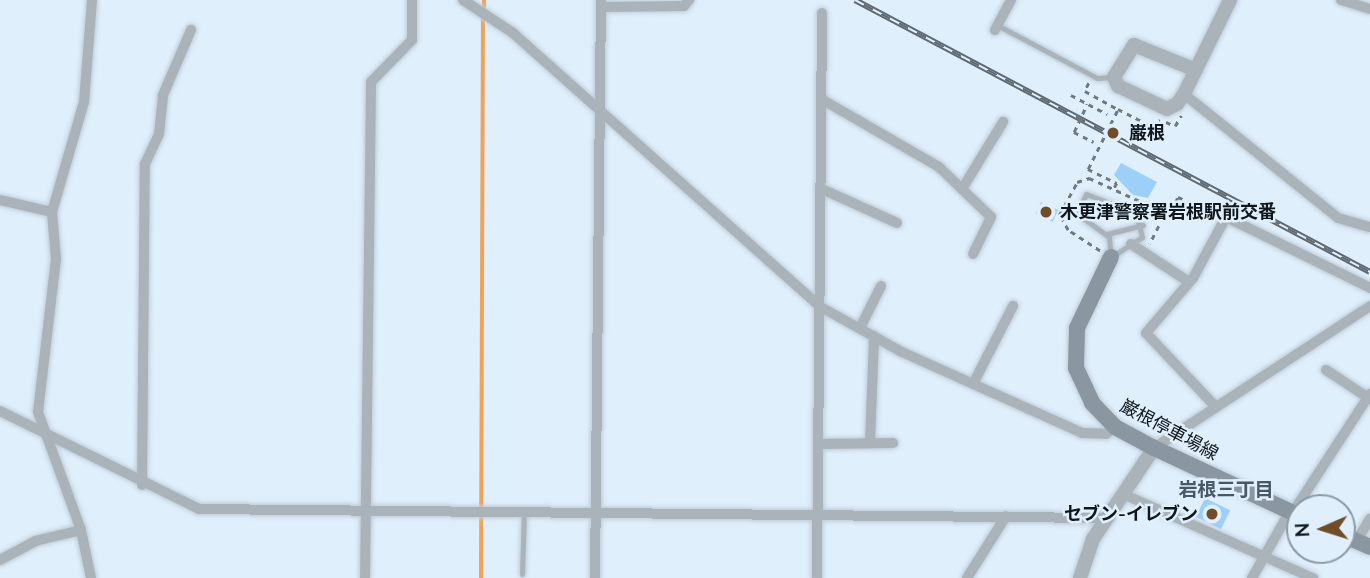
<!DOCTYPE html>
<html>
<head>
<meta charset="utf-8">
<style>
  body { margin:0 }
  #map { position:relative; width:1370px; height:578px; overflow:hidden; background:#e0effc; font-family:Mulish,"Noto Sans JP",sans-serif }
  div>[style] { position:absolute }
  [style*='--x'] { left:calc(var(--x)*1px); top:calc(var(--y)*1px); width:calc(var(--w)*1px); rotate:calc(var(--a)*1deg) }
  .green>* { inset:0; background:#ffd7b3 }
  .stream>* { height:3.5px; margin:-1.75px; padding:0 1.75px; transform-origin:1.75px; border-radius:1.75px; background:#f0a357 }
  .building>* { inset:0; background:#9dd0f8; transform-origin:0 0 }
  .path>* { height:2.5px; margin-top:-1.25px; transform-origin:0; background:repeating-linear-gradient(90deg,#6e7981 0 5px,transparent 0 10px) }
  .roads { filter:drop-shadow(0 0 2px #bfccd8) drop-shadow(0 0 2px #bfccd8) }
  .service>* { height:5px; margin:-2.5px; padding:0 2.5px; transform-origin:2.5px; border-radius:2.5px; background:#aab3b9 }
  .minor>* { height:10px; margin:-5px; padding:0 5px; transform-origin:5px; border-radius:5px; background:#aab3b9 }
  .tertiary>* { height:14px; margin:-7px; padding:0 7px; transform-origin:7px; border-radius:7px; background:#aab3b9 }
  .secondary>* { height:16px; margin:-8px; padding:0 8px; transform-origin:8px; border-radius:8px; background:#8a96a0 }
  .rail>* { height:6px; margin-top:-3px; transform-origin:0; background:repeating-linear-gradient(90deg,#e0effc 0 10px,#5f6971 0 20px); box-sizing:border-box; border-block:2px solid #5f6971 }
  .path-bridge>* { height:2.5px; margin-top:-1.25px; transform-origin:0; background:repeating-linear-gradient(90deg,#6e7981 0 5px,transparent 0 10px) }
  .dots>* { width:19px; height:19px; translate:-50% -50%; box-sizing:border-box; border:4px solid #e0effc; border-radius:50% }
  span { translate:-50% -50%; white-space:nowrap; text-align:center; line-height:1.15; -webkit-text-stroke:5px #e0effc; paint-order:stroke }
  .poi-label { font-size:18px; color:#10171c; font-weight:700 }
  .left { translate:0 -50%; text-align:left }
  .right { translate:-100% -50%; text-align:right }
  .street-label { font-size:18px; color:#10171c }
  .neighbourhood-label { font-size:19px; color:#485865; font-weight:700 }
  .north { position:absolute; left:1286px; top:494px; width:70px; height:70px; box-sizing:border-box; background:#e0effc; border:2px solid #8d99a2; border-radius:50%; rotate:267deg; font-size:19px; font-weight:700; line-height:28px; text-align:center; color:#10171c }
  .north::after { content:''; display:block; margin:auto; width:24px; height:32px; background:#714c28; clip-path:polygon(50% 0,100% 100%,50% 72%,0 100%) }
</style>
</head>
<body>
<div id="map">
  <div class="green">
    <div style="clip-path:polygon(1090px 202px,1122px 216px,1124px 221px,1088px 209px)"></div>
  </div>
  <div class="stream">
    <div style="--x:484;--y:9;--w:9;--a:-90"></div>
    <div style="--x:481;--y:578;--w:561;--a:-89.8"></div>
  </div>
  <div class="building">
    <div style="clip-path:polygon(1121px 163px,1157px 182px,1148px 198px,1133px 195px,1114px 175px)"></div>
    <div style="left:1041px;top:202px;width:19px;height:13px;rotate:25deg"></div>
    <div style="left:1205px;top:498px;width:28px;height:21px;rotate:26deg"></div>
  </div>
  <div class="path">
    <div style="--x:1089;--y:83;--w:9;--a:117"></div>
    <div style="--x:1085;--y:91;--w:38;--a:29"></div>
    <div style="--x:1118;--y:109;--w:36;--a:27"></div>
    <div style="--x:1150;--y:125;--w:11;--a:-27"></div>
    <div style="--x:1071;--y:95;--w:41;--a:27.8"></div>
    <div style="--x:1166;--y:122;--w:10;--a:24"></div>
    <div style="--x:1175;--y:126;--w:12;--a:-59"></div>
    <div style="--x:1074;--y:132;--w:22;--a:27"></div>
    <div style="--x:1088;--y:169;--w:32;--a:26"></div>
    <div style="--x:1117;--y:183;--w:7;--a:117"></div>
    <div style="--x:1157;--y:216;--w:14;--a:-21"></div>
    <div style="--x:1170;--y:211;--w:16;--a:-60"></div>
    <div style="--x:1178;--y:197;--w:41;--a:24.7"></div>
    <div style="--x:1100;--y:251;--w:38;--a:-147"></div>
    <div style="--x:1068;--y:230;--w:17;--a:-121"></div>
    <div style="--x:1059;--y:215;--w:38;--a:-61"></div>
    <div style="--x:1077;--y:182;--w:13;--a:-18"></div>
    <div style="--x:1089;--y:178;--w:70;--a:24.4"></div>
    <div style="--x:1153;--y:207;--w:20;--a:72"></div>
    <div style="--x:1159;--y:226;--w:20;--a:117"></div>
  </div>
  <div class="roads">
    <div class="service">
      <div style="--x:997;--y:25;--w:113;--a:27.9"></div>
      <div style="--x:1097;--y:78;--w:17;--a:-3"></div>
      <div style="--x:1086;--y:194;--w:53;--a:20.8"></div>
      <div style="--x:1136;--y:213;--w:25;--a:76"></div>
      <div style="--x:1142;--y:237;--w:37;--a:147"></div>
      <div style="--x:1111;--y:257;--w:20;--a:-96"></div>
      <div style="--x:1109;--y:237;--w:39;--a:-144"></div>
      <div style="--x:1077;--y:214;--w:22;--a:-66"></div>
      <div style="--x:1107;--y:234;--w:37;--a:-14"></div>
      <div style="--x:522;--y:574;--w:63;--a:-88.2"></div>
    </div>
    <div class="minor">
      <div style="--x:463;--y:0;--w:60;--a:33.4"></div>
      <div style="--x:513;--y:33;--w:410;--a:41.7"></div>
      <div style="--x:819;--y:306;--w:95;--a:29"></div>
      <div style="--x:902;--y:352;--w:197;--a:24.2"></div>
      <div style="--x:1082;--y:433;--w:24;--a:2"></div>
      <div style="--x:1106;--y:434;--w:11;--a:-38"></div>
      <div style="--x:1341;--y:0;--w:30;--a:17"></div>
      <div style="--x:601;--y:7;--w:83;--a:-0.7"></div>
      <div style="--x:684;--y:6;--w:8;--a:-50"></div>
      <div style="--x:995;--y:30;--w:34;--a:-62"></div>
      <div style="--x:1184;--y:94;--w:198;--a:38.8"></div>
      <div style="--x:1338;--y:218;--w:33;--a:16"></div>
      <div style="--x:823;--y:100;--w:134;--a:30"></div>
      <div style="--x:939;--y:167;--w:72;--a:43.9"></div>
      <div style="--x:991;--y:217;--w:41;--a:115.9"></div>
      <div style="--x:962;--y:189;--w:79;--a:-58.5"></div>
      <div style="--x:824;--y:190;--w:80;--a:24.3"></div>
      <div style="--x:0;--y:200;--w:53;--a:13"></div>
      <div style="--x:1131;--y:244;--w:69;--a:33.2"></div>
      <div style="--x:860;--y:328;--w:47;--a:-63.4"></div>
      <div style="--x:1326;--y:370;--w:53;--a:33.4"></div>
      <div style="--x:973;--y:384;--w:88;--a:-62.9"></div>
      <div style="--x:1215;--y:406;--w:100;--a:-133.4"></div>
      <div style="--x:1146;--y:333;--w:72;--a:-49.5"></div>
      <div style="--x:1193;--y:278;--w:69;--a:-61.6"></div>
      <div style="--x:1226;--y:217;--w:161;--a:26.2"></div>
      <div style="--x:0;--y:411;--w:222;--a:26.2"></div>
      <div style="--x:199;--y:509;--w:908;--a:0.57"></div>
      <div style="--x:870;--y:442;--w:106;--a:-87.8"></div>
      <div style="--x:818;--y:444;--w:75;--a:-0.8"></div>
      <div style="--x:1154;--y:448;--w:258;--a:-33.3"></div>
      <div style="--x:142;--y:485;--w:321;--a:-89.5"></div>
      <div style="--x:145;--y:164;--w:33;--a:-65"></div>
      <div style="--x:159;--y:134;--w:39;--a:-84"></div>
      <div style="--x:163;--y:95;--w:71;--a:-66.7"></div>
      <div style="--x:1123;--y:494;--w:208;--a:23.9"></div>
      <div style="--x:1293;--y:512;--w:141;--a:-56.9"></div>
      <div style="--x:1356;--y:542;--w:27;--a:-59"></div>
      <div style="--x:0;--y:560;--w:40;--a:-28"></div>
      <div style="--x:35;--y:541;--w:47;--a:-13.4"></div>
      <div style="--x:91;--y:578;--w:49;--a:-101.8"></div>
      <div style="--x:81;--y:530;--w:126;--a:-110"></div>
      <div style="--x:38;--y:412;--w:154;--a:-83.3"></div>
      <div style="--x:56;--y:259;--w:47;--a:-94.9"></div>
      <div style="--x:52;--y:212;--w:115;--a:-73.8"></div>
      <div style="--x:84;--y:102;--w:102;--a:-85.5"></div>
      <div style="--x:365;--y:578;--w:496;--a:-89.3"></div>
      <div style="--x:371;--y:82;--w:59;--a:-45.7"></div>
      <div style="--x:412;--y:40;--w:40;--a:-90"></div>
      <div style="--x:595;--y:578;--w:578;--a:-89.41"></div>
      <div style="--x:817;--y:578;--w:565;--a:-89.49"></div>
      <div style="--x:967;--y:578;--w:73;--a:-57.8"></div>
      <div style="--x:1252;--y:578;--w:77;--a:-60.4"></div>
    </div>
    <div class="tertiary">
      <div style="--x:1196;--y:70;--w:67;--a:-158"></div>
      <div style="--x:1134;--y:45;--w:38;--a:122"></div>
      <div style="--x:1114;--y:77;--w:10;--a:66"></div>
      <div style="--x:1118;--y:86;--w:54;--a:25.1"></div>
      <div style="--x:1167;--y:109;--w:11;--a:-27"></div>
      <div style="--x:1177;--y:104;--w:12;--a:-55"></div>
      <div style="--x:1184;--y:94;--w:105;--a:-63.9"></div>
      <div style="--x:1080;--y:578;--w:41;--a:-71.6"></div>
      <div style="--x:1093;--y:539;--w:110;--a:-56.2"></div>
    </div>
    <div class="secondary">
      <div style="--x:1111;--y:257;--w:79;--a:115.6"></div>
      <div style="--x:1077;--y:328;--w:40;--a:91.4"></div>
      <div style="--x:1076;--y:368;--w:38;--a:65"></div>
      <div style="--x:1092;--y:403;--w:33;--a:46"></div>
      <div style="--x:1115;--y:427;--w:44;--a:28.3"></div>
      <div style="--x:1154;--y:448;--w:161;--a:25"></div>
      <div style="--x:1342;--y:535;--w:30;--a:23"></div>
    </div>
  </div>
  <div class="rail">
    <div style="--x:855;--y:0;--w:582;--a:27.84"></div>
  </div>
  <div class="path-bridge">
    <div style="--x:1074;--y:132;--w:31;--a:-65"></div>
    <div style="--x:1088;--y:169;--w:67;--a:-63.4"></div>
  </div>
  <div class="dots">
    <div style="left:1113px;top:133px;background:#714c28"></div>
    <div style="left:1046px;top:212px;background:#714c28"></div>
    <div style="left:1212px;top:514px;background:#714c28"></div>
  </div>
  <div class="poi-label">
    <span class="left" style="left:1129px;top:133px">巌根</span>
    <span class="left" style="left:1060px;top:212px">木更津警察署岩根駅前交番</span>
    <span class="right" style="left:1198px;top:514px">セブン-イレブン</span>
  </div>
  <div class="street-label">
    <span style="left:1169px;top:430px;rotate:28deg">巌根停車場線</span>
  </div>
  <div class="neighbourhood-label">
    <span style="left:1226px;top:490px">岩根三丁目</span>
  </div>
  <div class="north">N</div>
</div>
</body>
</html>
